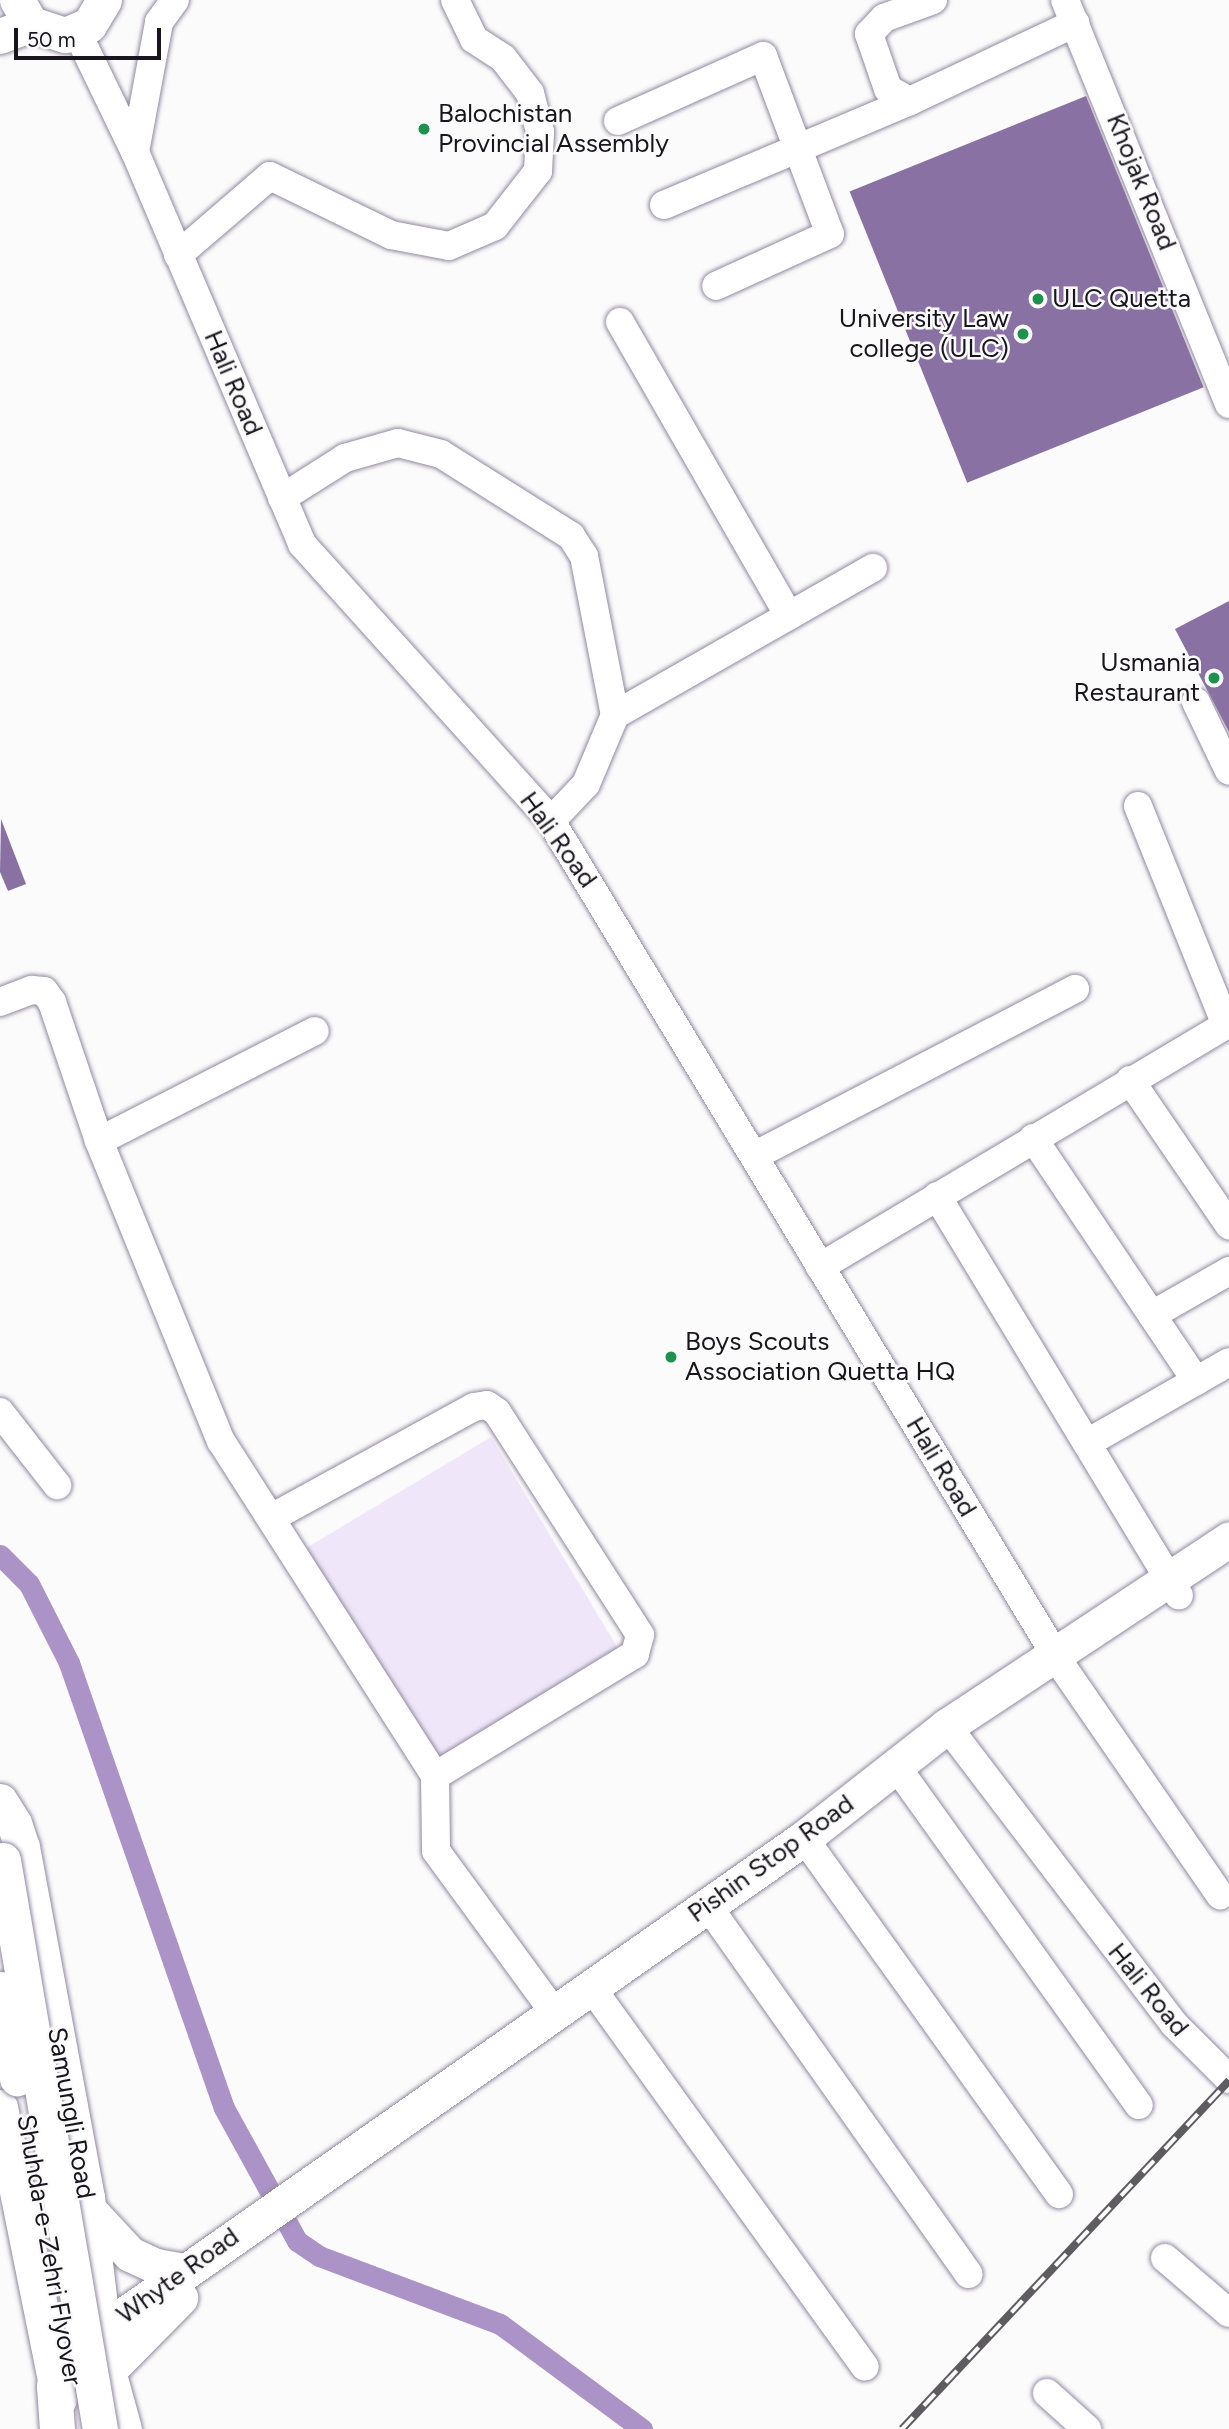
<!DOCTYPE html>
<html>
<head>
<meta charset="utf-8">
<style>
  body { margin:0 }
  #map { position:relative; width:1229px; height:2429px; overflow:hidden; background:#fbfbfb; font-family:Figtree,sans-serif }
  div>[style] { position:absolute }
  [style*='--x'] { left:calc(var(--x)*1px); top:calc(var(--y)*1px); width:calc(var(--w)*1px); rotate:calc(var(--a)*1deg) }
  .green>* { inset:0; background:#efe7f9; transform-origin:0 0 }
  .canal>* { height:21px; margin:-10.5px; padding:0 10.5px; transform-origin:10.5px; border-radius:10.5px; background:#ab93c7 }
  .building>* { inset:0; background:#8971a3; transform-origin:0 0 }
  .roads { filter:drop-shadow(0 0 2px #9388a1) drop-shadow(0 0 2px #9388a1) }
  .minor>* { height:28px; margin:-14px; padding:0 14px; transform-origin:14px; border-radius:14px; background:#fff }
  .major>* { height:35px; margin:-17.5px; padding:0 17.5px; transform-origin:17.5px; border-radius:17.5px; background:#fff }
  .rail>* { height:8px; margin-top:-4px; transform-origin:0; background:repeating-linear-gradient(90deg,#fbfbfb 0 16px,#5e5b61 0 32px); box-sizing:border-box; border-block:2px solid #5e5b61 }
  .bridges { filter:drop-shadow(0 0 2px #9388a1) drop-shadow(0 0 2px #9388a1) }
  .major-bridge>* { height:35px; margin:-17.5px; padding:0 17.5px; transform-origin:17.5px; border-radius:17.5px; background:#fff }
  .dots>* { width:19px; height:19px; translate:-50% -50%; box-sizing:border-box; border:4px solid #fbfbfb; border-radius:50% }
  span { translate:-50% -50%; white-space:nowrap; text-align:center; line-height:1.15; -webkit-text-stroke:5px #fbfbfb; paint-order:stroke }
  .poi-label { font-size:26px; color:#19151e }
  .left { translate:0 -50%; text-align:left }
  .right { translate:-100% -50%; text-align:right }
  .street-label { font-size:26px; color:#19151e }
  .scale { position:absolute; left:14px; top:28px; width:147px; height:32px; box-sizing:border-box; border:4px solid #19151e; border-top:0; padding-left:9px; font-size:21px; line-height:24px; white-space:nowrap; color:#19151e; -webkit-text-stroke:5px #fbfbfb; paint-order:stroke }
</style>
</head>
<body>
<div id="map">
  <div class="green">
    <div style="left:491px;top:1437px;width:254px;height:215px;rotate:59deg"></div>
  </div>
  <div class="canal">
    <div style="--x:0;--y:1555;--w:41;--a:45"></div>
    <div style="--x:29;--y:1584;--w:89;--a:63.1"></div>
    <div style="--x:69;--y:1663;--w:471;--a:70.8"></div>
    <div style="--x:224;--y:2108;--w:152;--a:61.2"></div>
    <div style="--x:297;--y:2241;--w:27;--a:34"></div>
    <div style="--x:319;--y:2256;--w:193;--a:20.6"></div>
    <div style="--x:500;--y:2324;--w:177;--a:36.5"></div>
  </div>
  <div class="building">
    <div style="left:1086px;top:96px;width:314px;height:255px;rotate:68deg"></div>
    <div style="clip-path:polygon(1229px 601px,1229px 732px,1175px 629px)"></div>
    <div style="clip-path:polygon(1px 819px,26px 884px,8px 891px,0 872px)"></div>
  </div>
  <div class="roads">
    <div class="minor">
      <div style="--x:933;--y:0;--w:52;--a:159.8"></div>
      <div style="--x:884;--y:18;--w:22;--a:133"></div>
      <div style="--x:869;--y:34;--w:58;--a:70.9"></div>
      <div style="--x:888;--y:89;--w:25;--a:29"></div>
      <div style="--x:910;--y:101;--w:183;--a:-25.3"></div>
      <div style="--x:1065;--y:0;--w:436;--a:67.9"></div>
      <div style="--x:77;--y:32;--w:133;--a:64.2"></div>
      <div style="--x:135;--y:152;--w:426;--a:66.9"></div>
      <div style="--x:302;--y:544;--w:372;--a:48"></div>
      <div style="--x:551;--y:821;--w:972;--a:58.84"></div>
      <div style="--x:618;--y:121;--w:159;--a:-24.1"></div>
      <div style="--x:763;--y:56;--w:190;--a:69.4"></div>
      <div style="--x:830;--y:234;--w:125;--a:155.5"></div>
      <div style="--x:135;--y:152;--w:132;--a:-79.5"></div>
      <div style="--x:159;--y:22;--w:27;--a:-54"></div>
      <div style="--x:664;--y:205;--w:267;--a:-22.9"></div>
      <div style="--x:178;--y:255;--w:121;--a:-40.7"></div>
      <div style="--x:270;--y:176;--w:135;--a:26"></div>
      <div style="--x:391;--y:235;--w:59;--a:10.7"></div>
      <div style="--x:449;--y:246;--w:50;--a:-23.5"></div>
      <div style="--x:495;--y:226;--w:70;--a:-52"></div>
      <div style="--x:538;--y:171;--w:39;--a:-87"></div>
      <div style="--x:540;--y:132;--w:40;--a:-104.4"></div>
      <div style="--x:530;--y:93;--w:44;--a:-127.6"></div>
      <div style="--x:503;--y:58;--w:35;--a:-147"></div>
      <div style="--x:474;--y:39;--w:43;--a:-116"></div>
      <div style="--x:620;--y:322;--w:339;--a:60.1"></div>
      <div style="--x:282;--y:498;--w:75;--a:-32.4"></div>
      <div style="--x:345;--y:458;--w:55;--a:-15.8"></div>
      <div style="--x:398;--y:443;--w:44;--a:14.3"></div>
      <div style="--x:441;--y:454;--w:154;--a:32.2"></div>
      <div style="--x:571;--y:536;--w:24;--a:57"></div>
      <div style="--x:584;--y:556;--w:162;--a:79"></div>
      <div style="--x:615;--y:715;--w:75;--a:112.8"></div>
      <div style="--x:586;--y:784;--w:51;--a:133.4"></div>
      <div style="--x:1196;--y:702;--w:76;--a:64.4"></div>
      <div style="--x:615;--y:715;--w:297;--a:-29.7"></div>
      <div style="--x:1138;--y:806;--w:236;--a:68.1"></div>
      <div style="--x:0;--y:1002;--w:34;--a:-21"></div>
      <div style="--x:32;--y:990;--w:12;--a:5"></div>
      <div style="--x:44;--y:991;--w:14;--a:54"></div>
      <div style="--x:52;--y:1002;--w:147;--a:71.3"></div>
      <div style="--x:99;--y:1141;--w:324;--a:67.9"></div>
      <div style="--x:221;--y:1441;--w:398;--a:57.4"></div>
      <div style="--x:435;--y:1776;--w:75;--a:89.2"></div>
      <div style="--x:436;--y:1851;--w:200;--a:53.8"></div>
      <div style="--x:1130;--y:1080;--w:176;--a:55.7"></div>
      <div style="--x:1033;--y:1138;--w:293;--a:56.1"></div>
      <div style="--x:99;--y:1141;--w:242;--a:-27"></div>
      <div style="--x:754;--y:1156;--w:362;--a:-27.5"></div>
      <div style="--x:937;--y:1196;--w:467;--a:58.8"></div>
      <div style="--x:820;--y:1267;--w:476;--a:-30.8"></div>
      <div style="--x:1152;--y:1315;--w:89;--a:-29.7"></div>
      <div style="--x:0;--y:1412;--w:93;--a:52"></div>
      <div style="--x:1089;--y:1442;--w:161;--a:-29.7"></div>
      <div style="--x:273;--y:1517;--w:229;--a:-28.7"></div>
      <div style="--x:474;--y:1407;--w:13;--a:-9"></div>
      <div style="--x:487;--y:1405;--w:12;--a:35"></div>
      <div style="--x:497;--y:1412;--w:265;--a:57.3"></div>
      <div style="--x:640;--y:1635;--w:20;--a:105"></div>
      <div style="--x:635;--y:1654;--w:234;--a:148.6"></div>
      <div style="--x:1064;--y:1669;--w:275;--a:55.4"></div>
      <div style="--x:947;--y:1726;--w:375;--a:52.7"></div>
      <div style="--x:1174;--y:2024;--w:78;--a:45"></div>
      <div style="--x:896;--y:1766;--w:417;--a:54.4"></div>
      <div style="--x:804;--y:1838;--w:438;--a:54.4"></div>
      <div style="--x:708;--y:1906;--w:451;--a:54.7"></div>
      <div style="--x:591;--y:1987;--w:468;--a:54.2"></div>
      <div style="--x:1165;--y:2258;--w:84;--a:40.7"></div>
      <div style="--x:1047;--y:2393;--w:54;--a:42"></div>
    </div>
    <div class="major">
      <div style="--x:17;--y:0;--w:28;--a:60"></div>
      <div style="--x:31;--y:24;--w:36;--a:18"></div>
      <div style="--x:65;--y:35;--w:26;--a:-23"></div>
      <div style="--x:89;--y:25;--w:29;--a:-59"></div>
      <div style="--x:0;--y:36;--w:33;--a:-21"></div>
      <div style="--x:0;--y:1801;--w:26;--a:58"></div>
      <div style="--x:14;--y:1823;--w:25;--a:72"></div>
      <div style="--x:22;--y:1847;--w:356;--a:79.5"></div>
      <div style="--x:87;--y:2197;--w:175;--a:83.1"></div>
      <div style="--x:108;--y:2371;--w:60;--a:74.6"></div>
      <div style="--x:0;--y:2107;--w:298;--a:78.6"></div>
      <div style="--x:88;--y:2209;--w:62;--a:47"></div>
      <div style="--x:130;--y:2254;--w:29;--a:25"></div>
      <div style="--x:156;--y:2266;--w:28;--a:10"></div>
      <div style="--x:108;--y:2371;--w:103;--a:-45.4"></div>
      <div style="--x:57;--y:2429;--w:43;--a:-94"></div>
      <div style="--x:54;--y:2386;--w:72;--a:-49.5"></div>
      <div style="--x:101;--y:2331;--w:859;--a:-35.04"></div>
      <div style="--x:804;--y:1838;--w:182;--a:-38.1"></div>
      <div style="--x:947;--y:1726;--w:338;--a:-33.5"></div>
    </div>
  </div>
  <div class="rail">
    <div style="--x:902;--y:2429;--w:478;--a:-46.8"></div>
  </div>
  <div class="bridges">
    <div class="major-bridge">
      <div style="--x:3;--y:1860;--w:577;--a:80.33"></div>
      <div style="--x:0;--y:1989;--w:91;--a:79.2"></div>
    </div>
  </div>
  <div class="dots">
    <div style="left:424px;top:129px;background:#1c924e"></div>
    <div style="left:1038px;top:299px;background:#1c924e"></div>
    <div style="left:1023px;top:334px;background:#1c924e"></div>
    <div style="left:1214px;top:678px;background:#1c924e"></div>
    <div style="left:671px;top:1357px;background:#1c924e"></div>
  </div>
  <div class="poi-label">
    <span class="left" style="left:438px;top:129px">Balochistan<br>Provincial Assembly</span>
    <span class="left" style="left:1052px;top:299px">ULC Quetta</span>
    <span class="right" style="left:1009px;top:334px">University Law<br>college (ULC)</span>
    <span class="right" style="left:1200px;top:678px">Usmania<br>Restaurant</span>
    <span class="left" style="left:685px;top:1357px">Boys Scouts<br>Association Quetta HQ</span>
  </div>
  <div class="street-label">
    <span style="left:1141px;top:182px;rotate:68deg">Khojak Road</span>
    <span style="left:233px;top:383px;rotate:67deg">Hali Road</span>
    <span style="left:558px;top:840px;rotate:54deg">Hali Road</span>
    <span style="left:941px;top:1467px;rotate:59deg">Hali Road</span>
    <span style="left:771px;top:1859px;rotate:-36deg">Pishin Stop Road</span>
    <span style="left:1148px;top:1990px;rotate:51deg">Hali Road</span>
    <span style="left:71px;top:2113px;rotate:80deg">Samungli Road</span>
    <span style="left:49px;top:2250px;rotate:80deg">Shuhda-e-Zehri Flyover</span>
    <span style="left:178px;top:2276px;rotate:-36deg">Whyte Road</span>
  </div>
  <div class="scale">50 m</div>
</div>
</body>
</html>
